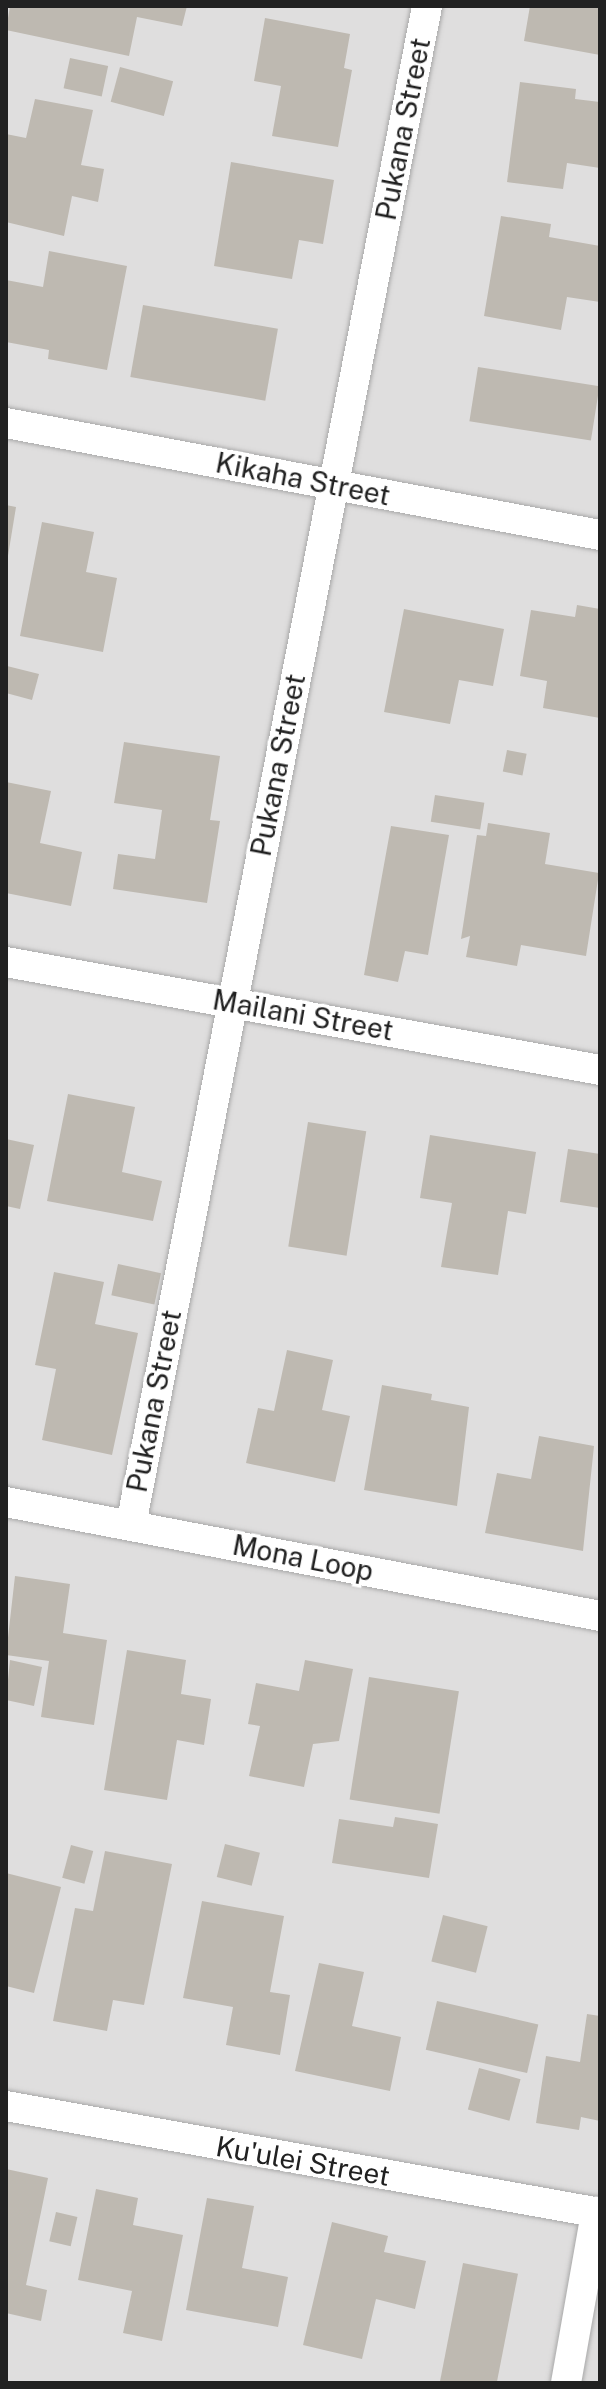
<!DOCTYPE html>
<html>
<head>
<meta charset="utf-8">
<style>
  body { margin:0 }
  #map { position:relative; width:606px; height:2389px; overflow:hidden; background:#f1f0e8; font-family:"Public Sans",sans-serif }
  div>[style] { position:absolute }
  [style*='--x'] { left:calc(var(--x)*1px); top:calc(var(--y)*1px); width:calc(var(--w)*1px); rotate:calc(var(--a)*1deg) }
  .residential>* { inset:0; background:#dfdede; transform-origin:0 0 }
  .building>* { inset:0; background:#beb9b1; transform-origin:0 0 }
  .roads { filter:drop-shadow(0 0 2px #a8a8a8) drop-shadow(0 0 2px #a8a8a8) }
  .street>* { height:30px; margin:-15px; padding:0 15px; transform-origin:15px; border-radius:15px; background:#fff }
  span { translate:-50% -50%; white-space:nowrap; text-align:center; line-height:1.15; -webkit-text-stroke:7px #fff; paint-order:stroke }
  .street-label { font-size:28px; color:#212121 }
  .frame { position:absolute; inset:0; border:8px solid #212121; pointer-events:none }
</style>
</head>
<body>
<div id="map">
  <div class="residential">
    <div style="left:6px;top:6px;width:594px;height:2377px"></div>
  </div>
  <div class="building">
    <div style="clip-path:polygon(10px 6px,187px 6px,182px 26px,137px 17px,129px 56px,6px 30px)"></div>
    <div style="clip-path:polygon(530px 6px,600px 6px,600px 55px,524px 41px)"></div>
    <div style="clip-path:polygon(265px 18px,350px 34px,344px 68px,352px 70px,338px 147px,272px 136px,281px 86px,254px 81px)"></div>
    <div style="left:70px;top:58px;width:39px;height:31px;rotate:12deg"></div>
    <div style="left:120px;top:67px;width:55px;height:36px;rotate:15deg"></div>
    <div style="clip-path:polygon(520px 82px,576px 89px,575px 99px,600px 102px,600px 168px,567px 163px,563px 189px,507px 182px)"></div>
    <div style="clip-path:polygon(35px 99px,93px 110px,81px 165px,104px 169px,98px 202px,72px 196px,64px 236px,6px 222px,6px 134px,26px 138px)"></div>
    <div style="clip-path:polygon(231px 162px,334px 180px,323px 244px,299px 240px,292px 279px,214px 266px)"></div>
    <div style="clip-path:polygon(501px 216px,551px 224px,549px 237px,600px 246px,600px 302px,567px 297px,561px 330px,484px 316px)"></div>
    <div style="clip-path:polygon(49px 251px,127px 266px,107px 370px,48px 359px,49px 350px,6px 342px,6px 280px,43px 287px)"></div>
    <div style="left:143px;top:305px;width:137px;height:73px;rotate:10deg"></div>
    <div style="left:478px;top:367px;width:123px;height:55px;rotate:9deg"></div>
    <div style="clip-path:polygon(6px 505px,16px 507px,8px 556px,6px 555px)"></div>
    <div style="clip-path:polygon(42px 522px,94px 532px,86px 572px,117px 578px,103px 652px,20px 636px)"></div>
    <div style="clip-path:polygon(577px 605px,600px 609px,600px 718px,543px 708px,547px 681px,520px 676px,531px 610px,575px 617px)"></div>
    <div style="clip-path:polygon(404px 609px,504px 629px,493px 686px,459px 680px,450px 724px,384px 712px)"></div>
    <div style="clip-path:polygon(7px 666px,39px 674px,32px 700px,6px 693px)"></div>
    <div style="clip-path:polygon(124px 742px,220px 756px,210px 820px,220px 821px,207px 903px,113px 889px,118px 854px,155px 859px,162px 810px,114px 803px)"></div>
    <div style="left:507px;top:750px;width:20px;height:22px;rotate:11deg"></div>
    <div style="clip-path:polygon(6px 782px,51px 791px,40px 843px,82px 852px,71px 906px,6px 893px)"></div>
    <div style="left:435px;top:795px;width:50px;height:27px;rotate:9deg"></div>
    <div style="clip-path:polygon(488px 823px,550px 833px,545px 864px,599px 873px,586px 956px,521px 945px,517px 966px,466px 957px,470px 936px,461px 939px,477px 835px,486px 836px)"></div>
    <div style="clip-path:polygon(391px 826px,449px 835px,428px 955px,405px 951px,398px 982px,364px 975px)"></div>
    <div style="clip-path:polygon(68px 1094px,135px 1107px,122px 1172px,162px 1181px,153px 1221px,47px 1201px)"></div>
    <div style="left:308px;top:1122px;width:59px;height:126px;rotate:9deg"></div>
    <div style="clip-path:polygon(430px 1135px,536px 1152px,526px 1214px,508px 1211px,498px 1275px,441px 1267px,452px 1203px,420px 1198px)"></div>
    <div style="clip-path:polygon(6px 1139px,34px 1145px,20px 1209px,6px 1206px)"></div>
    <div style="clip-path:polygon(568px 1149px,600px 1154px,600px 1208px,560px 1202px)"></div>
    <div style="left:118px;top:1264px;width:44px;height:32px;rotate:12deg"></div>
    <div style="clip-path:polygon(54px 1272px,104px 1282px,95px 1324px,138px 1333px,112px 1455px,42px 1440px,56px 1369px,35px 1365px)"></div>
    <div style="clip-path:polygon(287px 1350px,333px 1360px,322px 1410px,350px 1416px,335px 1482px,246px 1463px,258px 1408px,274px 1411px)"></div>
    <div style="clip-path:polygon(382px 1385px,432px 1394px,431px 1400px,469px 1407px,457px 1506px,364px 1490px)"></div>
    <div style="clip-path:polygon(539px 1436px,594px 1446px,583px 1551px,485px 1533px,497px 1473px,531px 1479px)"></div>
    <div style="clip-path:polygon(15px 1576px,70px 1584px,63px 1633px,107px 1640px,94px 1725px,41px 1717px,49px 1661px,6px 1655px)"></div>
    <div style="clip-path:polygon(127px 1650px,186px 1660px,181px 1694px,211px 1699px,204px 1745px,177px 1740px,167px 1800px,104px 1790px)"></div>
    <div style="clip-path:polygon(10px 1660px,42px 1667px,34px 1706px,6px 1700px)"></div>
    <div style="clip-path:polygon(305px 1660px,353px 1669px,339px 1741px,313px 1744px,304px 1787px,249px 1776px,260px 1726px,248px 1724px,256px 1683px,299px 1691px)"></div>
    <div style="left:369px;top:1677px;width:91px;height:124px;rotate:9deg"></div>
    <div style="clip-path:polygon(395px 1817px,438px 1824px,429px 1878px,332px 1863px,339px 1819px,393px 1827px)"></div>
    <div style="left:225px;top:1844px;width:36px;height:34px;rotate:14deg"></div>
    <div style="left:71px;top:1845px;width:23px;height:34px;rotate:15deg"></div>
    <div style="clip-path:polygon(105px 1851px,172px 1864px,144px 2005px,113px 2000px,107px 2031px,53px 2021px,75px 1908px,93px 1911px)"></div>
    <div style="clip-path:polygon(6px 1873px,61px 1887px,34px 1993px,6px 1986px)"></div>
    <div style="clip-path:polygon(202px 1901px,284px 1916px,270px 1992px,290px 1995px,280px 2055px,226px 2045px,233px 2007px,183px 1998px)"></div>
    <div style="left:443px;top:1915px;width:46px;height:48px;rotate:14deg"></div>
    <div style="clip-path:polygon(319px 1963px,364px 1972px,352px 2026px,401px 2037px,390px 2091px,295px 2071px)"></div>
    <div style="left:437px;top:2001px;width:104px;height:50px;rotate:13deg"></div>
    <div style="clip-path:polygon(587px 2014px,600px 2016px,600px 2121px,581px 2117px,579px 2130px,536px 2123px,546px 2056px,580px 2062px)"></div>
    <div style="left:479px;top:2068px;width:43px;height:43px;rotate:15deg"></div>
    <div style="clip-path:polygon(6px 2169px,48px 2178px,26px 2285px,47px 2290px,41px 2321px,6px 2313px)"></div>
    <div style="clip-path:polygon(96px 2189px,138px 2198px,133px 2225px,183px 2235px,162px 2341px,123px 2333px,132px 2291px,78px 2280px)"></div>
    <div style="clip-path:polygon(207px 2198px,254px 2206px,242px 2268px,288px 2277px,278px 2327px,186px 2310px)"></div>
    <div style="left:56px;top:2212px;width:22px;height:30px;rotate:13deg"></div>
    <div style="clip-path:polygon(332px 2222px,388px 2236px,384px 2252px,426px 2261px,415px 2309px,376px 2299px,362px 2359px,303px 2345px)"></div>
    <div style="left:463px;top:2263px;width:56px;height:123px;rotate:11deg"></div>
  </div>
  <div class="roads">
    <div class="street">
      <div style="--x:6;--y:423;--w:604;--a:10.68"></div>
      <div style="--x:6;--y:962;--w:604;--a:10.3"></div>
      <div style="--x:6;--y:1502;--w:605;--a:10.86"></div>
      <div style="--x:131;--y:1525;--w:1548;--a:-78.97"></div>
      <div style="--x:6;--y:2106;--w:604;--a:10.21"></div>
      <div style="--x:566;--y:2383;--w:174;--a:-80"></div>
    </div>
  </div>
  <div class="street-label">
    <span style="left:403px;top:129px;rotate:-79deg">Pukana Street</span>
    <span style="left:303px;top:479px;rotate:11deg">Kikaha Street</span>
    <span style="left:278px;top:765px;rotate:-79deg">Pukana Street</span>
    <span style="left:303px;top:1015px;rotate:10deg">Mailani Street</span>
    <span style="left:154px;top:1401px;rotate:-79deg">Pukana Street</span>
    <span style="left:303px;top:1558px;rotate:11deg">Mona Loop</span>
    <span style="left:303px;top:2161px;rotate:10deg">Ku'ulei Street</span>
  </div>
  <div class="frame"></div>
</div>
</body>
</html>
